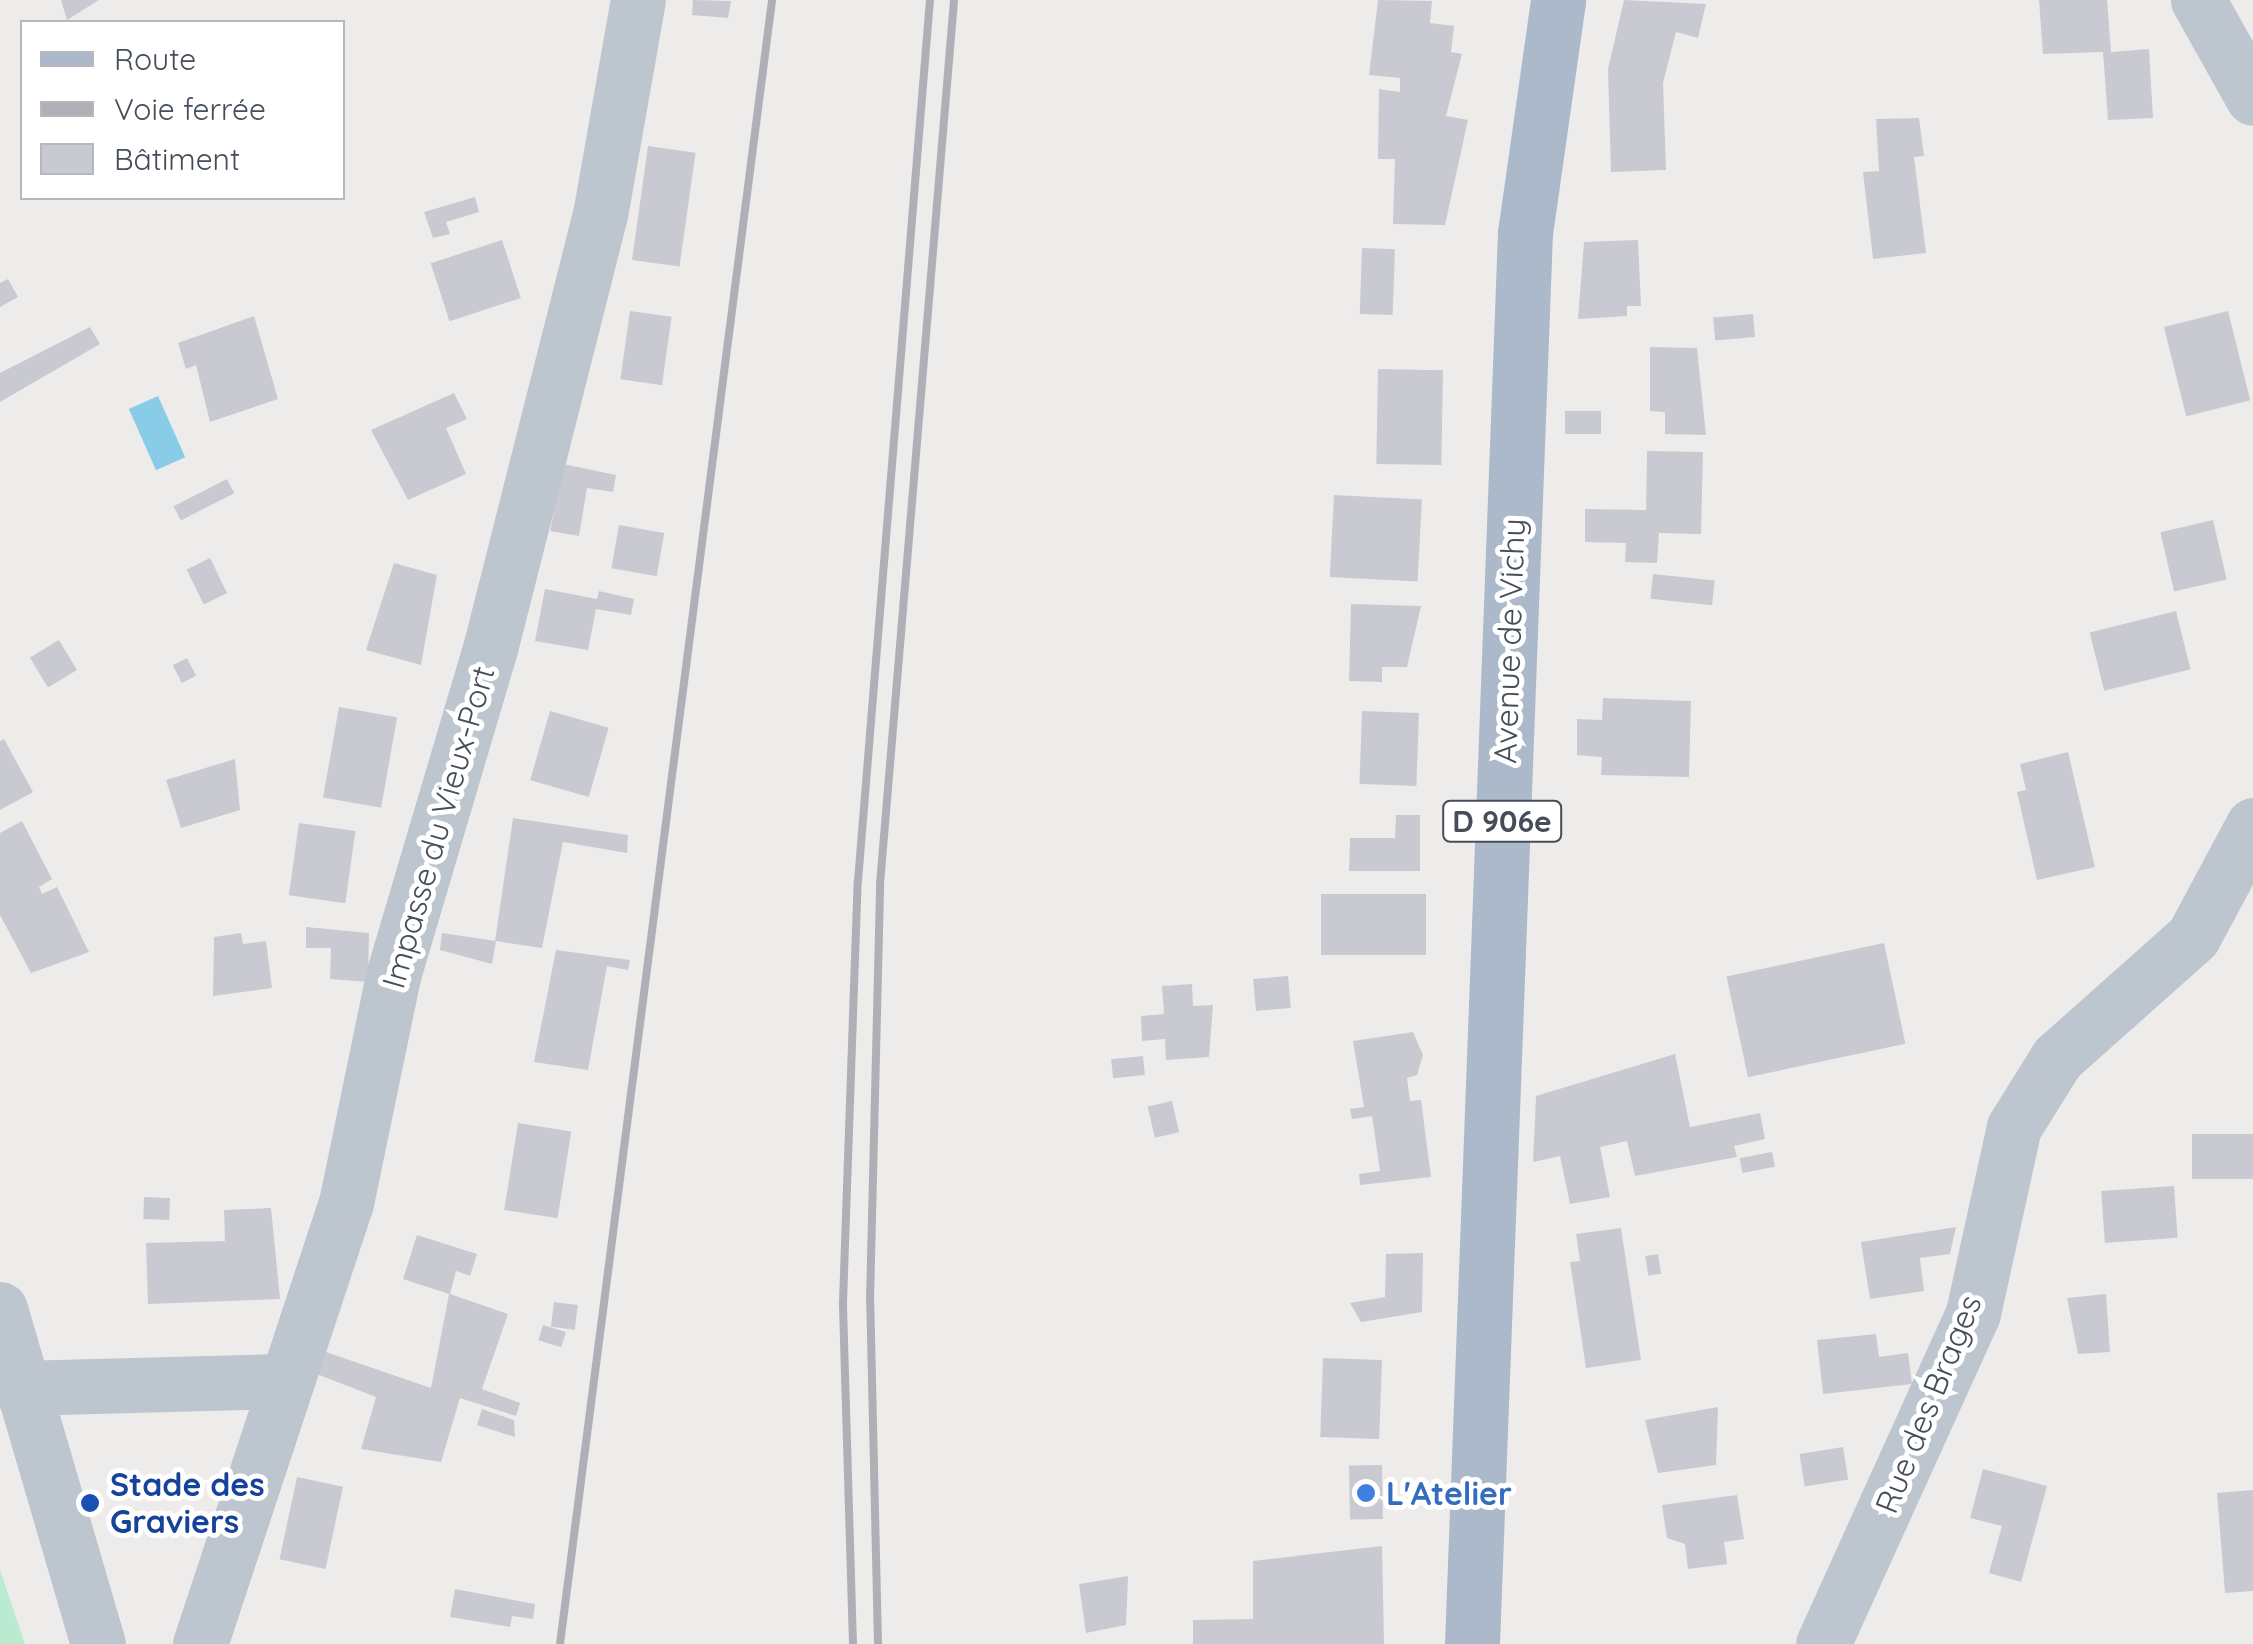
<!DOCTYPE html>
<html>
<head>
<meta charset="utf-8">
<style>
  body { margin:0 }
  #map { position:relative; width:2253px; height:1644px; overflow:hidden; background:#eeeceb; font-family:Quicksand,sans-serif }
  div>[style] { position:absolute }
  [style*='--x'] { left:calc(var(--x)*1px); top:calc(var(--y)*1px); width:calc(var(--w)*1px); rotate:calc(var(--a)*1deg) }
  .green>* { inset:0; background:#baebd1 }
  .water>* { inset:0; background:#89cce7; transform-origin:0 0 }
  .building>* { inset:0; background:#c9cad1; transform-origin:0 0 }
  .minor>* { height:55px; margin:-27.5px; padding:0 27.5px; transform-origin:27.5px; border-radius:27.5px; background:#bdc5ce }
  .major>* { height:55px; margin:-27.5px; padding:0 27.5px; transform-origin:27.5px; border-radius:27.5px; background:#acb9ca }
  .rail>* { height:8px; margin:-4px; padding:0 4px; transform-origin:4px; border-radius:4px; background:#aeb0b6 }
  .dots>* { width:28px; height:28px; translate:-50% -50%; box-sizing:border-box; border:5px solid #fff; border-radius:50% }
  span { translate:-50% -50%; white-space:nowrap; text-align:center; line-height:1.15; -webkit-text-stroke:10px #fff; paint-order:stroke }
  .shield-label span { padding:2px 8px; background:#fff; border:2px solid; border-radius:8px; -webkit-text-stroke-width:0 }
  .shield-label { font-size:30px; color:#454d58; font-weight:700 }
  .street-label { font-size:32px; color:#454d58 }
  .transit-label { font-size:32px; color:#164399; font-weight:700 }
  .left { translate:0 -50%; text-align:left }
  .shop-label { font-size:32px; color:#366cbe; font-weight:700 }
  .legend { position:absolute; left:20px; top:20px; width:325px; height:180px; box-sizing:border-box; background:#fff; border:2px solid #b5b8bc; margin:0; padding:12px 18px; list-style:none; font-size:30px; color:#454d58 }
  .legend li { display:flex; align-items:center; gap:20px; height:50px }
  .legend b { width:50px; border:2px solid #b5b8bc }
</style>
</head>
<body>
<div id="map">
  <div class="green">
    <div style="clip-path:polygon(0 1570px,25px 1644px,0 1644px)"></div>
  </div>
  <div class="water">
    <div style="left:158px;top:396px;width:67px;height:32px;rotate:66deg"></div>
  </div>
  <div class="building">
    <div style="clip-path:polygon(61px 0,99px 0,67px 20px)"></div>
    <div style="clip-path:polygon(693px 0,731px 1px,728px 18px,692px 15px)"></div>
    <div style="clip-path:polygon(1378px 0,1432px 1px,1430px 23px,1454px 26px,1451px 52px,1462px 54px,1446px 116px,1468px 120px,1445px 225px,1393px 224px,1395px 159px,1378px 159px,1379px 89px,1400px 92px,1400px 78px,1369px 75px)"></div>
    <div style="clip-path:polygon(1624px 0,1706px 4px,1698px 38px,1676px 32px,1663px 83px,1666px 170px,1611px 172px,1608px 69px)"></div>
    <div style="clip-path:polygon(2039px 0,2107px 0,2111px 52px,2149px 49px,2153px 118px,2108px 120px,2103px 52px,2043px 54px)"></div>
    <div style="clip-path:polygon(1919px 118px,1924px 156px,1914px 157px,1926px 253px,1873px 259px,1863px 172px,1879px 171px,1876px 119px)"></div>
    <div style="left:648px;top:146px;width:48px;height:115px;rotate:8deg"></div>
    <div style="clip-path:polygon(475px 197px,479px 212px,446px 222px,450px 234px,433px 238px,424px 212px)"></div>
    <div style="left:502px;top:240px;width:61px;height:75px;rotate:72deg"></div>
    <div style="clip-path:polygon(1638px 240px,1641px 306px,1627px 306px,1627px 316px,1578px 319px,1584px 242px)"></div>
    <div style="left:1362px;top:248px;width:33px;height:66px;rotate:2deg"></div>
    <div style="clip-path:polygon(8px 279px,18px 297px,0 307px,0 283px)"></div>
    <div style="left:630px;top:311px;width:42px;height:69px;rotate:8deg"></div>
    <div style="left:2228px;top:311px;width:92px;height:66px;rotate:76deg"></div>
    <div style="left:1753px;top:314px;width:23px;height:40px;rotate:85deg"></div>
    <div style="clip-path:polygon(254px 316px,278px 399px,210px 422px,196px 365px,186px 369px,178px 343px)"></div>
    <div style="clip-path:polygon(90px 327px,100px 344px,0 402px,0 373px)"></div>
    <div style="clip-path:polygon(1650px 347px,1697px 348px,1706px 435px,1665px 434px,1665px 412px,1650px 411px)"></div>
    <div style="left:1378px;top:369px;width:65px;height:95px;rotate:1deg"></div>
    <div style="clip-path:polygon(454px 393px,467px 419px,446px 428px,466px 474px,408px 500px,371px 430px)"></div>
    <div style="left:1565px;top:411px;width:36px;height:23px"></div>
    <div style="clip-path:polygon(1647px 451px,1703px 452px,1701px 534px,1659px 533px,1657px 563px,1625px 562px,1626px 543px,1585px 542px,1585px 509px,1646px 510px)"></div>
    <div style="clip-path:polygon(563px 464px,616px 475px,613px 492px,587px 488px,579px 536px,550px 531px)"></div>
    <div style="left:227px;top:479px;width:16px;height:60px;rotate:63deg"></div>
    <div style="left:1334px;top:495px;width:88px;height:82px;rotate:3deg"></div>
    <div style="left:2213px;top:520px;width:61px;height:54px;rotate:77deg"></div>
    <div style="left:619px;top:525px;width:46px;height:44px;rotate:10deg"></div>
    <div style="left:210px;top:558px;width:39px;height:26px;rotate:64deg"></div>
    <div style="clip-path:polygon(394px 563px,437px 575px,421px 665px,366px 650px)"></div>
    <div style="left:1653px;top:574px;width:62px;height:25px;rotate:6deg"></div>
    <div style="clip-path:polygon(545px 589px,597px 599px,599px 591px,634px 599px,631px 615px,596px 609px,588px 650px,535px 641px)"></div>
    <div style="clip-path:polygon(1351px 604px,1421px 606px,1407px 667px,1382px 667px,1382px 682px,1349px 681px)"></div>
    <div style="left:2176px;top:611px;width:60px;height:89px;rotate:76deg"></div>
    <div style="left:59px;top:640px;width:35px;height:34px;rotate:59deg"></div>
    <div style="left:187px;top:658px;width:20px;height:16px;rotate:63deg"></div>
    <div style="clip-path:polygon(1603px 698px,1691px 701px,1689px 777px,1601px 775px,1602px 757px,1577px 755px,1577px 719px,1602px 720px)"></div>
    <div style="left:339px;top:707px;width:59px;height:92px;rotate:10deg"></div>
    <div style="left:550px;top:711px;width:61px;height:72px;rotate:16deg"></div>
    <div style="left:1362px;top:711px;width:57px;height:73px;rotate:2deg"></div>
    <div style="clip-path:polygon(4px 739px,33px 792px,0 810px,0 741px)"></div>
    <div style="clip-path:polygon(2068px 752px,2095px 867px,2037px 880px,2017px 792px,2026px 790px,2020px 764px)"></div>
    <div style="clip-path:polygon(235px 759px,240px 810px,181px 828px,166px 780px)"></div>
    <div style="clip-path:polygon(1396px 815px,1420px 815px,1420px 871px,1349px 871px,1350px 838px,1395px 838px)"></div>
    <div style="clip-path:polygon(513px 818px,628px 835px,627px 853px,563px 842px,542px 948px,495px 941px)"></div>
    <div style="clip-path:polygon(22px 821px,52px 879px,39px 887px,42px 894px,57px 887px,89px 952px,31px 973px,0 915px,0 833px)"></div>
    <div style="left:299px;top:823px;width:57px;height:73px;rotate:8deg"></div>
    <div style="left:1426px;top:894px;width:61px;height:105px;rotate:90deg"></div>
    <div style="clip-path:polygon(306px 927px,369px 933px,368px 982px,330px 979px,331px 948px,306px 948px)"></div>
    <div style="clip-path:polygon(241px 933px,243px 944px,266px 941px,272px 988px,213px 996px,214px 937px)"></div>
    <div style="clip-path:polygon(442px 933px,496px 941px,492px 964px,440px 950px)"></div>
    <div style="left:1884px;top:943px;width:103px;height:161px;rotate:78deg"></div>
    <div style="clip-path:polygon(556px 950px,630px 960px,628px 970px,607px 966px,588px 1070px,534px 1062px)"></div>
    <div style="left:1288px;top:976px;width:32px;height:35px;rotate:85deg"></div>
    <div style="clip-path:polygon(1192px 984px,1193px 1006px,1213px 1005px,1209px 1057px,1166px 1060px,1165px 1039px,1142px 1041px,1141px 1016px,1164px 1014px,1162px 986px)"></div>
    <div style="clip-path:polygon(1413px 1032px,1423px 1055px,1417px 1075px,1407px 1078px,1410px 1101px,1421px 1100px,1431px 1177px,1360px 1185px,1359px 1174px,1380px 1171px,1372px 1116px,1352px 1119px,1350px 1109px,1364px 1107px,1353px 1041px)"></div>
    <div style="clip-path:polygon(1675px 1054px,1690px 1127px,1760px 1113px,1765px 1139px,1734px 1146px,1737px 1157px,1635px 1176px,1627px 1141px,1600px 1147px,1610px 1197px,1570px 1204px,1560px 1156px,1533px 1162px,1536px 1096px)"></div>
    <div style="left:1143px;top:1056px;width:19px;height:32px;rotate:84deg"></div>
    <div style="left:1172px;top:1101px;width:32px;height:25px;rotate:77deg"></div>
    <div style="left:518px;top:1123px;width:54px;height:88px;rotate:9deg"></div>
    <div style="left:2253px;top:1134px;width:45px;height:61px;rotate:90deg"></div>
    <div style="left:1772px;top:1152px;width:15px;height:33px;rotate:79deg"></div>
    <div style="left:2174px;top:1186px;width:52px;height:73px;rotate:86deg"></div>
    <div style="left:144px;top:1197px;width:26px;height:22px;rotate:2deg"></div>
    <div style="clip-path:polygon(271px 1208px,280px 1299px,148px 1304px,146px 1243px,225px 1241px,224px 1210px)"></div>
    <div style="clip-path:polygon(1956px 1227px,1950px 1254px,1920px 1258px,1924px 1291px,1870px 1299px,1861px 1242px)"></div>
    <div style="clip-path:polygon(1621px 1228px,1641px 1360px,1586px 1368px,1570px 1262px,1580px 1261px,1576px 1234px)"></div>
    <div style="clip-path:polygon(417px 1235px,477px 1254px,470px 1276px,456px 1271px,450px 1294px,508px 1314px,482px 1389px,520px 1403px,516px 1416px,460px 1398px,441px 1462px,361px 1449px,376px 1397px,314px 1373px,323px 1351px,431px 1388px,449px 1294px,403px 1279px)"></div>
    <div style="clip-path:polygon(1423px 1253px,1422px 1312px,1361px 1322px,1350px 1303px,1385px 1297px,1386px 1254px)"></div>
    <div style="left:1658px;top:1254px;width:20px;height:13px;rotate:81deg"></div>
    <div style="clip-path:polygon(2106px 1294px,2110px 1352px,2078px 1354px,2067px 1298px)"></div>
    <div style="left:554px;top:1302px;width:24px;height:25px;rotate:7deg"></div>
    <div style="left:543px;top:1325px;width:24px;height:16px;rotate:17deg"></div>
    <div style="clip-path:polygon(1876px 1334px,1879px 1357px,1908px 1353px,1912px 1384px,1823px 1394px,1817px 1340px)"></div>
    <div style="left:1323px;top:1358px;width:59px;height:79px;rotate:2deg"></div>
    <div style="clip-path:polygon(1718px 1407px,1716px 1465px,1658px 1473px,1645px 1420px)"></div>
    <div style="clip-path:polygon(482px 1409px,514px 1420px,515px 1437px,477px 1425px)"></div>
    <div style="left:1843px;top:1447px;width:33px;height:44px;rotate:81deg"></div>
    <div style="left:1382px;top:1465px;width:54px;height:33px;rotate:89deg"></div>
    <div style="clip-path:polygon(1983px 1469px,2047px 1486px,2021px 1582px,1989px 1573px,2002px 1526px,1970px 1518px)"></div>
    <div style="left:297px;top:1477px;width:47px;height:84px;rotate:12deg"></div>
    <div style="clip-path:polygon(2253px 1490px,2253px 1591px,2225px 1593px,2217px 1493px)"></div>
    <div style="clip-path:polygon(1737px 1495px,1744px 1539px,1724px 1542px,1727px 1564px,1688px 1569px,1685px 1544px,1667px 1538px,1662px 1505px)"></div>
    <div style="clip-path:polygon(1382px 1546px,1384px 1644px,1193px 1644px,1193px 1620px,1253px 1619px,1253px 1561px)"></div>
    <div style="clip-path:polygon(1128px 1576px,1126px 1625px,1086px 1633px,1079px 1584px)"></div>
    <div style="clip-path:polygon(455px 1589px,535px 1604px,533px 1619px,512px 1616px,510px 1627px,450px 1617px)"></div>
  </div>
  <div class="minor">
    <div style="--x:2198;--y:0;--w:112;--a:60.7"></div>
    <div style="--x:0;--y:1309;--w:349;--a:73.7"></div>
    <div style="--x:19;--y:1388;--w:264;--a:-1.5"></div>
    <div style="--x:200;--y:1644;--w:465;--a:-71.7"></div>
    <div style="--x:346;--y:1203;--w:232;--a:-78.3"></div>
    <div style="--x:393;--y:976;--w:345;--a:-73.5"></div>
    <div style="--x:491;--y:645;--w:444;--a:-75.8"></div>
    <div style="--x:600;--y:215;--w:218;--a:-80"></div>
    <div style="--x:1823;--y:1644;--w:363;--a:-65.6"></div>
    <div style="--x:1973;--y:1313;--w:190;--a:-77.6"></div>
    <div style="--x:2014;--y:1127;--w:81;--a:-58.1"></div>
    <div style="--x:2057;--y:1058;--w:182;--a:-41.7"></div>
    <div style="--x:2193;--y:937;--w:127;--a:-61.8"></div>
  </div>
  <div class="major">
    <div style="--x:1472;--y:1644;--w:1412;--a:-87.85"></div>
    <div style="--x:1525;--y:233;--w:235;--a:-81.9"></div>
  </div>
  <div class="rail">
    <div style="--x:560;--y:1644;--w:1658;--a:-82.65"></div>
    <div style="--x:853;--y:1644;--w:342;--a:-91.7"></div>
    <div style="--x:843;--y:1302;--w:421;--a:-88"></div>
    <div style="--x:858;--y:881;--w:884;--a:-85.33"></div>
    <div style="--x:878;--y:1644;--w:344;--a:-91.3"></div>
    <div style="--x:870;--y:1300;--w:416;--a:-88.6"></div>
    <div style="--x:880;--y:884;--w:887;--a:-85.21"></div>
  </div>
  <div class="dots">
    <div style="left:1366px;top:1493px;background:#3f7fe0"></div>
    <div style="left:90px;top:1503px;background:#1a4fb4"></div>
  </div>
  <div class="shield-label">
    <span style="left:1502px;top:821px">D 906e</span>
  </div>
  <div class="street-label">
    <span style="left:1509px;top:641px;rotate:-88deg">Avenue de Vichy</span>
    <span style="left:438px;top:827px;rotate:-74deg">Impasse du Vieux-Port</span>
    <span style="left:1928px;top:1404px;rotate:-68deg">Rue des Brages</span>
  </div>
  <div class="transit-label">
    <span class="left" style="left:110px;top:1503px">Stade des<br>Graviers</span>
  </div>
  <div class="shop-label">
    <span class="left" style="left:1386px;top:1493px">L'Atelier</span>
  </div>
  <ul class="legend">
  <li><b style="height:12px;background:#acb9ca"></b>Route</li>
  <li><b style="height:12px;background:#aeb0b6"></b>Voie ferrée</li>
  <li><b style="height:28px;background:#c9cad1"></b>Bâtiment</li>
  </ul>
</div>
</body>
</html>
